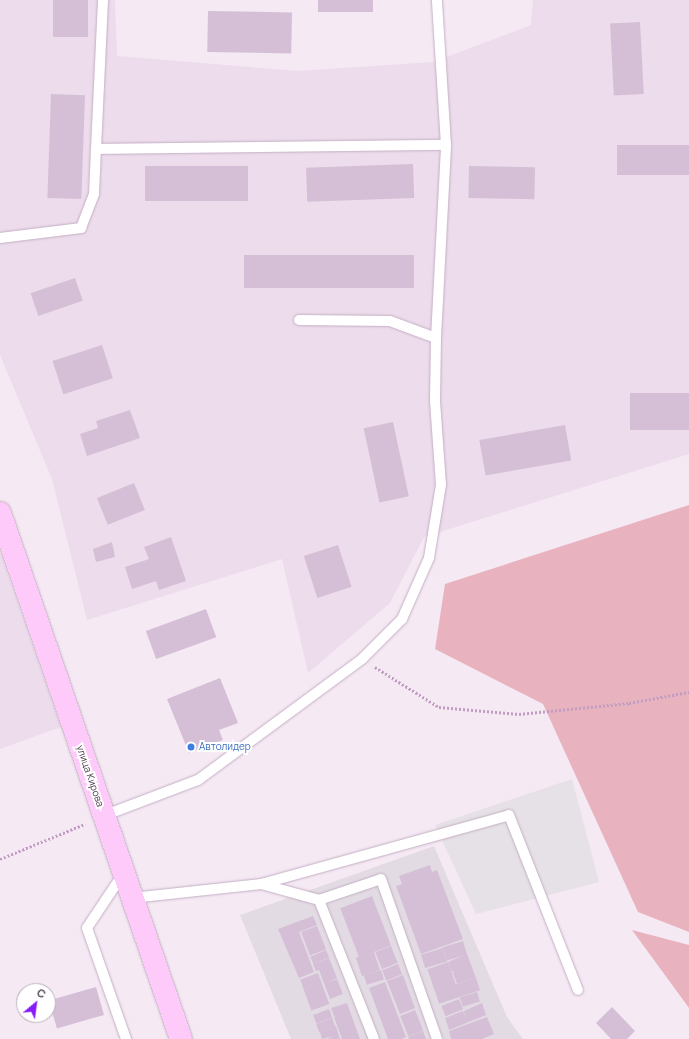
<!DOCTYPE html>
<html>
<head>
<meta charset="utf-8">
<style>
  body { margin:0 }
  #map { position:relative; width:689px; height:1039px; overflow:hidden; background:#f5e9f4; font-family:Manrope,sans-serif }
  div>[style] { position:absolute }
  [style*='--x'] { left:calc(var(--x)*1px); top:calc(var(--y)*1px); width:calc(var(--w)*1px); rotate:calc(var(--a)*1deg) }
  .residential>* { inset:0; background:#eddcec }
  .industrial>* { inset:0; background:#e3dbe4 }
  .green>* { inset:0; background:#e8b3bf }
  .parking>* { inset:0; background:#e6e1e6 }
  .building>* { inset:0; background:#d5bfd6; transform-origin:0 0 }
  .path>* { height:2.5px; margin-top:-1.25px; transform-origin:0; background:repeating-linear-gradient(90deg,#c19dc2 0 2px,transparent 0 4px) }
  .roads { filter:drop-shadow(0 0 1px #c3afc3) drop-shadow(0 0 1px #c3afc3) }
  .service>* { height:10px; margin:-5px; padding:0 5px; transform-origin:5px; border-radius:5px; background:#fff }
  .secondary>* { height:22px; margin:-11px; padding:0 11px; transform-origin:11px; border-radius:11px; background:#fecafa }
  .dots>* { width:11px; height:11px; translate:-50% -50%; box-sizing:border-box; border:2px solid #fff; border-radius:50% }
  span { translate:-50% -50%; white-space:nowrap; text-align:center; line-height:1.15; -webkit-text-stroke:4px #fff; paint-order:stroke }
  .shop-label { font-size:10px; color:#366cbe }
  .left { translate:0 -50%; text-align:left }
  .street-label { font-size:10px; color:#473849 }
  .north { position:absolute; left:16px; top:983px; width:40px; height:40px; box-sizing:border-box; background:#fff; border:1px solid #b5afb6; border-radius:50%; rotate:29deg; font-size:11px; font-weight:700; line-height:16px; text-align:center; color:#473849 }
  .north::after { content:''; display:block; margin:auto; width:14px; height:18px; background:#861cf9; clip-path:polygon(50% 0,100% 100%,50% 72%,0 100%) }
</style>
</head>
<body>
<div id="map">
  <div class="residential">
    <div style="clip-path:polygon(0 0,115px 0,117px 56px,297px 71px,433px 62px,531px 25px,533px 0,689px 0,689px 454px,424px 537px,390px 603px,308px 673px,282px 559px,87px 620px,52px 479px,0 355px)"></div>
    <div style="clip-path:polygon(0 552px,61px 727px,0 749px)"></div>
  </div>
  <div class="industrial">
    <div style="clip-path:polygon(434px 846px,507px 1017px,523px 1039px,291px 1039px,240px 915px)"></div>
  </div>
  <div class="green">
    <div style="clip-path:polygon(689px 505px,689px 932px,638px 912px,543px 704px,435px 649px,445px 584px)"></div>
    <div style="clip-path:polygon(632px 930px,689px 945px,689px 1008px)"></div>
  </div>
  <div class="parking">
    <div style="clip-path:polygon(572px 779px,599px 882px,476px 914px,435px 825px)"></div>
  </div>
  <div class="building">
    <div style="left:53px;top:0;width:35px;height:37px"></div>
    <div style="left:318px;top:0;width:55px;height:12px"></div>
    <div style="left:208px;top:11px;width:84px;height:41px;rotate:1deg"></div>
    <div style="left:640px;top:22px;width:72px;height:30px;rotate:87deg"></div>
    <div style="left:51px;top:94px;width:34px;height:104px;rotate:2deg"></div>
    <div style="left:689px;top:145px;width:30px;height:72px;rotate:90deg"></div>
    <div style="left:413px;top:164px;width:34px;height:107px;rotate:88deg"></div>
    <div style="left:145px;top:166px;width:103px;height:35px"></div>
    <div style="left:469px;top:166px;width:66px;height:32px;rotate:1deg"></div>
    <div style="left:414px;top:255px;width:33px;height:170px;rotate:90deg"></div>
    <div style="left:75px;top:278px;width:24px;height:47px;rotate:71deg"></div>
    <div style="left:102px;top:345px;width:35px;height:52px;rotate:72deg"></div>
    <div style="left:689px;top:393px;width:37px;height:59px;rotate:90deg"></div>
    <div style="clip-path:polygon(130px 410px,140px 438px,87px 456px,80px 434px,98px 428px,96px 421px)"></div>
    <div style="left:393px;top:422px;width:76px;height:30px;rotate:78deg"></div>
    <div style="left:565px;top:425px;width:36px;height:87px;rotate:80deg"></div>
    <div style="left:134px;top:483px;width:29px;height:40px;rotate:68deg"></div>
    <div style="clip-path:polygon(171px 537px,186px 581px,159px 590px,156px 581px,132px 589px,125px 567px,149px 559px,144px 547px)"></div>
    <div style="clip-path:polygon(112px 542px,115px 557px,96px 562px,93px 549px)"></div>
    <div style="left:338px;top:545px;width:44px;height:36px;rotate:72deg"></div>
    <div style="left:206px;top:609px;width:30px;height:64px;rotate:70deg"></div>
    <div style="clip-path:polygon(220px 678px,238px 723px,219px 730px,223px 740px,189px 753px,167px 699px)"></div>
    <div style="clip-path:polygon(430px 865px,432px 872px,437px 870px,463px 939px,421px 954px,396px 886px,402px 884px,399px 876px)"></div>
    <div style="left:372px;top:896px;width:53px;height:34px;rotate:69deg"></div>
    <div style="clip-path:polygon(313px 916px,317px 925px,299px 932px,314px 972px,299px 978px,278px 929px)"></div>
    <div style="left:317px;top:926px;width:25px;height:17px;rotate:69deg"></div>
    <div style="left:463px;top:941px;width:14px;height:21px;rotate:73deg"></div>
    <div style="left:391px;top:946px;width:18px;height:17px;rotate:68deg"></div>
    <div style="left:443px;top:948px;width:14px;height:23px;rotate:73deg"></div>
    <div style="left:326px;top:950px;width:8px;height:17px;rotate:67deg"></div>
    <div style="left:374px;top:952px;width:19px;height:19px;rotate:72deg"></div>
    <div style="clip-path:polygon(467px 954px,476px 978px,457px 984px,453px 973px,455px 971px,452px 972px,448px 962px)"></div>
    <div style="clip-path:polygon(329px 958px,337px 978px,326px 983px,337px 979px,343px 994px,330px 999px,319px 970px,316px 971px,313px 964px)"></div>
    <div style="left:448px;top:962px;width:12px;height:22px;rotate:70deg"></div>
    <div style="left:398px;top:964px;width:11px;height:17px;rotate:68deg"></div>
    <div style="left:381px;top:970px;width:10px;height:18px;rotate:73deg"></div>
    <div style="left:318px;top:973px;width:33px;height:19px;rotate:70deg"></div>
    <div style="left:452px;top:973px;width:13px;height:22px;rotate:72deg"></div>
    <div style="clip-path:polygon(403px 975px,412px 1000px,404px 1003px,412px 1000px,415px 1008px,400px 1014px,387px 981px)"></div>
    <div style="left:476px;top:978px;width:13px;height:43px;rotate:72deg"></div>
    <div style="clip-path:polygon(385px 982px,406px 1037px,402px 1039px,388px 1039px,369px 988px)"></div>
    <div style="left:96px;top:987px;width:29px;height:49px;rotate:74deg"></div>
    <div style="left:477px;top:992px;width:10px;height:18px;rotate:73deg"></div>
    <div style="left:459px;top:999px;width:11px;height:19px;rotate:68deg"></div>
    <div style="clip-path:polygon(347px 1003px,360px 1039px,342px 1039px,334px 1017px,336px 1016px,334px 1016px,331px 1008px)"></div>
    <div style="clip-path:polygon(482px 1003px,486px 1015px,449px 1030px,445px 1018px,463px 1011px,465px 1017px,464px 1011px)"></div>
    <div style="clip-path:polygon(612px 1007px,635px 1031px,627px 1039px,611px 1039px,596px 1023px)"></div>
    <div style="left:329px;top:1009px;width:9px;height:17px;rotate:69deg"></div>
    <div style="left:415px;top:1010px;width:22px;height:16px;rotate:68deg"></div>
    <div style="clip-path:polygon(487px 1017px,494px 1034px,482px 1039px,451px 1039px,449px 1031px)"></div>
    <div style="left:332px;top:1018px;width:9px;height:17px;rotate:69deg"></div>
    <div style="clip-path:polygon(336px 1026px,340px 1039px,327px 1039px,334px 1036px,322px 1039px,320px 1032px)"></div>
    <div style="clip-path:polygon(423px 1031px,426px 1039px,409px 1039px,408px 1037px)"></div>
  </div>
  <div class="path">
    <div style="--x:375;--y:667;--w:75;--a:32"></div>
    <div style="--x:439;--y:707;--w:80;--a:5"></div>
    <div style="--x:519;--y:714;--w:111;--a:-5.7"></div>
    <div style="--x:629;--y:703;--w:61;--a:-10.4"></div>
    <div style="--x:0;--y:859;--w:92;--a:-22.4"></div>
  </div>
  <div class="roads">
    <div class="service">
      <div style="--x:96;--y:149;--w:149;--a:-87.3"></div>
      <div style="--x:0;--y:238;--w:82;--a:-7"></div>
      <div style="--x:81;--y:228;--w:36;--a:-69"></div>
      <div style="--x:94;--y:194;--w:45;--a:-87.5"></div>
      <div style="--x:96;--y:149;--w:350;--a:-0.7"></div>
      <div style="--x:299;--y:320;--w:91;--a:0.6"></div>
      <div style="--x:390;--y:321;--w:49;--a:20.3"></div>
      <div style="--x:103;--y:816;--w:102;--a:-20.8"></div>
      <div style="--x:198;--y:780;--w:204;--a:-36.4"></div>
      <div style="--x:362;--y:659;--w:57;--a:-45"></div>
      <div style="--x:402;--y:619;--w:67;--a:-66.1"></div>
      <div style="--x:429;--y:558;--w:74;--a:-80.7"></div>
      <div style="--x:441;--y:485;--w:84;--a:-94.1"></div>
      <div style="--x:435;--y:401;--w:63;--a:-89.1"></div>
      <div style="--x:436;--y:338;--w:193;--a:-87"></div>
      <div style="--x:446;--y:145;--w:145;--a:-93.6"></div>
      <div style="--x:123;--y:874;--w:65;--a:123.7"></div>
      <div style="--x:87;--y:928;--w:118;--a:70.6"></div>
      <div style="--x:261;--y:884;--w:60;--a:15.4"></div>
      <div style="--x:319;--y:900;--w:149;--a:68.4"></div>
      <div style="--x:132;--y:898;--w:130;--a:-6.2"></div>
      <div style="--x:261;--y:884;--w:257;--a:-15.5"></div>
      <div style="--x:509;--y:815;--w:188;--a:68.5"></div>
      <div style="--x:319;--y:900;--w:65;--a:-18.7"></div>
      <div style="--x:381;--y:879;--w:170;--a:70.7"></div>
    </div>
    <div class="secondary">
      <div style="--x:0;--y:513;--w:556;--a:71.01"></div>
    </div>
  </div>
  <div class="dots">
    <div style="left:191px;top:747px;background:#3f7fe0"></div>
  </div>
  <div class="shop-label">
    <span class="left" style="left:199px;top:747px">Автолидер</span>
  </div>
  <div class="street-label">
    <span style="left:90px;top:776px;rotate:71deg">улица Кирова</span>
  </div>
  <div class="north">С</div>
</div>
</body>
</html>
